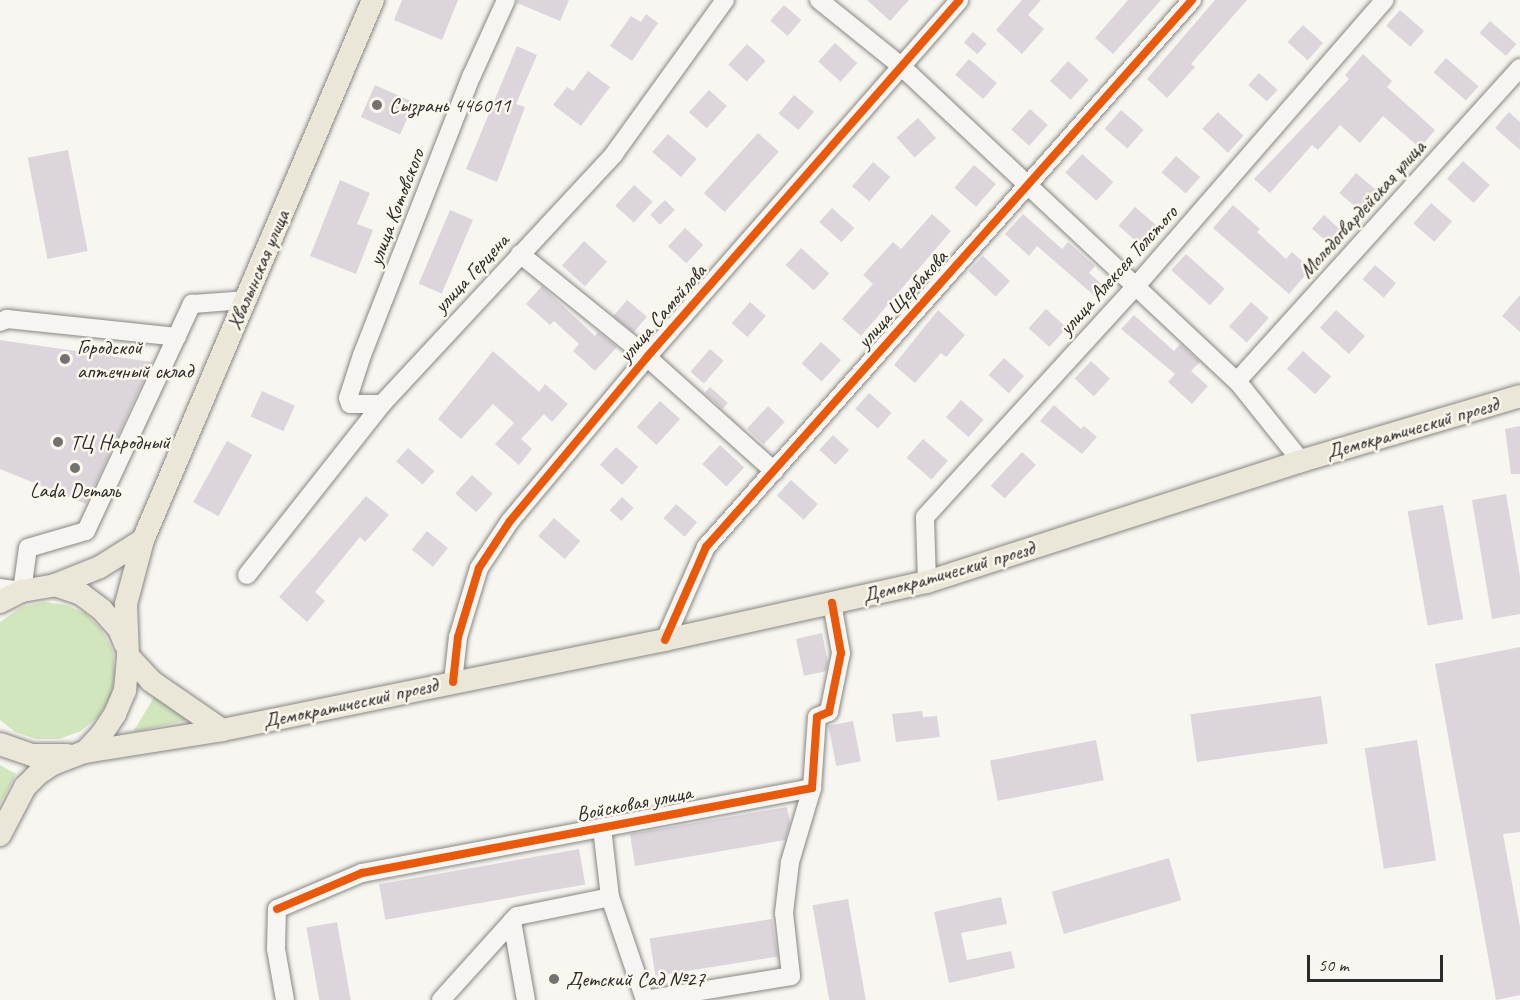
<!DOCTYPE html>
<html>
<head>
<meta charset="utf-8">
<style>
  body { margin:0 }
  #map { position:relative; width:1520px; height:1000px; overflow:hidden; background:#f8f6f0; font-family:Caveat,sans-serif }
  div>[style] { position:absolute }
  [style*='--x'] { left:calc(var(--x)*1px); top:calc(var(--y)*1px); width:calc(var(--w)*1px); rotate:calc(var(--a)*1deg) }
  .green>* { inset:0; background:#d2e6be }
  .building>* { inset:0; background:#dcd6dc; transform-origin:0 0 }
  .roads { filter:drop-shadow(0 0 2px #878684) drop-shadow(0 0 2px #878684) }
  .minor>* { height:18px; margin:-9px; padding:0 9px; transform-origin:9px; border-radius:9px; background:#f6f5f1 }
  .major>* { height:22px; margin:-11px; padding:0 11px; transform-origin:11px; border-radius:11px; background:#eae7d8 }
  .cycleway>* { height:8px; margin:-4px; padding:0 4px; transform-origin:4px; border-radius:4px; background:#e8590c }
  .dots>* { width:16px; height:16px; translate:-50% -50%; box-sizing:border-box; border:3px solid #fbf7ec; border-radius:50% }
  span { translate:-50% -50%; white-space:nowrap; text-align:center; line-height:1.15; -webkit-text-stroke:5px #fbf7ec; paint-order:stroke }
  .poi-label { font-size:21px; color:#2b2b2b }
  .left { translate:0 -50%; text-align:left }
  .street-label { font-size:21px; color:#2b2b2b }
  .scale { position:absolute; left:1307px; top:955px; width:136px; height:27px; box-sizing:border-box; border:3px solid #2b2b2b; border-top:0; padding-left:8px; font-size:18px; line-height:21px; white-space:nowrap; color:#2b2b2b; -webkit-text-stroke:4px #fbf7ec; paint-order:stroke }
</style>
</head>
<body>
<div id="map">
  <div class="green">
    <div style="clip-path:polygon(44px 602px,66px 605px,86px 614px,102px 630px,113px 651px,115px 674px,111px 696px,99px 716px,81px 731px,59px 739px,36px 739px,15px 732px,0 720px,0 622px,22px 607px)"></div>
    <div style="clip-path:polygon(156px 694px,192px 719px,133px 732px)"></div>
    <div style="clip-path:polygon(0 765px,16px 774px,0 804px)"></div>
  </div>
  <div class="building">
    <div style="clip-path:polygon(402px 0,458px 0,442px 40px,394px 20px)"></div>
    <div style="clip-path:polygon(517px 0,569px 0,560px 21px,517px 3px)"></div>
    <div style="clip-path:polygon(867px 0,909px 0,890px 21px)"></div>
    <div style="clip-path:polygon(1022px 0,1041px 0,1028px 15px,1044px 29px,1022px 54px,996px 30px)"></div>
    <div style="clip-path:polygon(1128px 0,1161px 0,1113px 54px,1095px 38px)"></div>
    <div style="clip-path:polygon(1215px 0,1247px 0,1191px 64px,1195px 67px,1167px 98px,1147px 79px)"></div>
    <div style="left:784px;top:5px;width:23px;height:21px;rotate:41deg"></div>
    <div style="left:1400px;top:10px;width:32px;height:21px;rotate:41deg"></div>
    <div style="clip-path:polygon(646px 14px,658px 23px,632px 61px,610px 46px,631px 16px,641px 22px)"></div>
    <div style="left:1490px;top:21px;width:35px;height:16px;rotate:41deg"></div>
    <div style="left:1303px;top:25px;width:27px;height:23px;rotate:42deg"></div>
    <div style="left:973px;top:32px;width:18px;height:14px;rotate:41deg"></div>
    <div style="left:835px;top:43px;width:30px;height:25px;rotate:42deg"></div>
    <div style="left:747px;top:44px;width:25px;height:28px;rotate:42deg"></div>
    <div style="clip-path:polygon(517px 46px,537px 55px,516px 104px,525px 107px,497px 182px,466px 169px)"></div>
    <div style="clip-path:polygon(1363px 54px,1392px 81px,1387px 87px,1435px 130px,1420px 148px,1383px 116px,1360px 143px,1340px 125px,1318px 150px,1312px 145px,1270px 193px,1254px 179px,1349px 79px,1345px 75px)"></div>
    <div style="left:1446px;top:58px;width:43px;height:19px;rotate:41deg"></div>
    <div style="left:969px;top:59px;width:37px;height:21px;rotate:41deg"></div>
    <div style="left:1068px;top:61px;width:28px;height:27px;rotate:42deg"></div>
    <div style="clip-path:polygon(588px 71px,610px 87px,581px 126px,553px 105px,567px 87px,573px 91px)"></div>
    <div style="left:1259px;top:73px;width:25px;height:16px;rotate:42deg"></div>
    <div style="left:375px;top:85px;width:43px;height:35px;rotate:24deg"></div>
    <div style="left:709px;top:90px;width:24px;height:30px;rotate:42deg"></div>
    <div style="left:794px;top:95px;width:26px;height:24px;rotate:40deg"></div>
    <div style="left:1030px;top:109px;width:24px;height:28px;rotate:42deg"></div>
    <div style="left:1121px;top:110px;width:30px;height:25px;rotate:41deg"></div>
    <div style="left:1218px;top:112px;width:35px;height:23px;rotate:43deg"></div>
    <div style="clip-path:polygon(1509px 112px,1520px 122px,1520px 150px,1495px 128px)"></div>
    <div style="left:918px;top:118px;width:27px;height:29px;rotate:48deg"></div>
    <div style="left:758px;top:133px;width:28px;height:81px;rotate:42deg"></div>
    <div style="left:668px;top:134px;width:38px;height:24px;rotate:41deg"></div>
    <div style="left:68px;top:150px;width:103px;height:41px;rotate:79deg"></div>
    <div style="left:1082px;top:154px;width:42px;height:25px;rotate:42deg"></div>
    <div style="left:1176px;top:156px;width:32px;height:22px;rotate:41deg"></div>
    <div style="left:1463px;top:161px;width:36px;height:24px;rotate:42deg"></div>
    <div style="left:873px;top:162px;width:23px;height:32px;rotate:41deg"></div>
    <div style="left:974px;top:165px;width:29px;height:30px;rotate:41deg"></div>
    <div style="left:1356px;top:173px;width:35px;height:26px;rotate:40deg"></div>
    <div style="clip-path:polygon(340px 180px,370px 193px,357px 224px,373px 230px,356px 274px,310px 256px)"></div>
    <div style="left:634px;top:185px;width:25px;height:28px;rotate:42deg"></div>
    <div style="left:665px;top:200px;width:14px;height:21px;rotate:45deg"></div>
    <div style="left:1431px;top:203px;width:28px;height:27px;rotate:41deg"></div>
    <div style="clip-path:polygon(1233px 205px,1260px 229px,1257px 232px,1286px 259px,1292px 252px,1311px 269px,1289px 294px,1213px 228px)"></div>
    <div style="left:1135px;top:207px;width:28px;height:25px;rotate:41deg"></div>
    <div style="left:832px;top:208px;width:30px;height:19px;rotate:42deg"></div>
    <div style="left:450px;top:210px;width:25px;height:80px;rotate:23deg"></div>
    <div style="clip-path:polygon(932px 214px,951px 231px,861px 336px,842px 319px,873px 284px,863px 275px,893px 242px,901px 249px)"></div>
    <div style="clip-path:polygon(1023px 214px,1062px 249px,1068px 242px,1095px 266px,1089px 273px,1106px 288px,1097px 298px,1037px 246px,1029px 256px,1005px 234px)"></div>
    <div style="left:1324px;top:215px;width:27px;height:18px;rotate:42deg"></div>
    <div style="left:685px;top:228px;width:25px;height:25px;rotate:43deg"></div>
    <div style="left:584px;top:241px;width:31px;height:33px;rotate:42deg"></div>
    <div style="left:801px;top:248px;width:38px;height:23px;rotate:42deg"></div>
    <div style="left:1186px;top:254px;width:52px;height:22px;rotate:42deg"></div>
    <div style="left:983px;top:256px;width:37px;height:21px;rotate:43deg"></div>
    <div style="left:1375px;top:265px;width:28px;height:19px;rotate:41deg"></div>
    <div style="clip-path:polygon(542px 286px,595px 336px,598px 332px,617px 347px,595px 371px,573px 351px,579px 344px,554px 321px,550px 325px,526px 304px)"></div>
    <div style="clip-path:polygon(1520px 295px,1520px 332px,1502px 316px)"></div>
    <div style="left:627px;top:300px;width:26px;height:21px;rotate:40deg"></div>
    <div style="left:750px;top:302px;width:21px;height:28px;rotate:41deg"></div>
    <div style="left:1251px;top:302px;width:24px;height:33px;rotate:42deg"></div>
    <div style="left:1046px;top:309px;width:28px;height:26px;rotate:42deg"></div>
    <div style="clip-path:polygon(938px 310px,965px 335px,946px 357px,941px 353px,915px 383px,894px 365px)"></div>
    <div style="left:1336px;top:310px;width:39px;height:24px;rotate:42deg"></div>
    <div style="clip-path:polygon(1134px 315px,1174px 351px,1180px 344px,1200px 362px,1191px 371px,1208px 386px,1192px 404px,1168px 382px,1175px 374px,1121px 329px)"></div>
    <div style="clip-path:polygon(0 340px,152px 362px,86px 504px,0 469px)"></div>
    <div style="left:821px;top:342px;width:27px;height:29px;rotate:42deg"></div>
    <div style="left:710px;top:349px;width:18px;height:30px;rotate:41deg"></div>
    <div style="clip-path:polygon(493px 351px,539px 392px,545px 384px,568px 404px,552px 422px,544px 414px,521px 439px,532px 449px,519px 465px,495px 444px,514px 423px,493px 404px,461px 439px,438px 419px)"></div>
    <div style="left:1303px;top:351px;width:38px;height:24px;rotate:42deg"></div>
    <div style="left:1004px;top:358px;width:27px;height:23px;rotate:42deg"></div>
    <div style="left:1091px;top:361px;width:26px;height:24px;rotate:43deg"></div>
    <div style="left:710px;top:387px;width:24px;height:8px;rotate:42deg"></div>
    <div style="left:262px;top:391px;width:36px;height:28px;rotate:24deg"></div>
    <div style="left:869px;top:393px;width:30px;height:21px;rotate:41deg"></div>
    <div style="left:961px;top:400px;width:30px;height:23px;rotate:41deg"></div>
    <div style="left:660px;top:401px;width:27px;height:35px;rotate:42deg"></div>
    <div style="clip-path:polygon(1054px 405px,1081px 429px,1084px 426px,1097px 437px,1082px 454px,1040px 421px)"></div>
    <div style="left:768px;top:406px;width:23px;height:31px;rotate:43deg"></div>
    <div style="clip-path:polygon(1520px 426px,1520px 474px,1511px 474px,1505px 429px)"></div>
    <div style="left:833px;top:435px;width:22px;height:20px;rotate:43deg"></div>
    <div style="left:923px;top:439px;width:33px;height:25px;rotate:41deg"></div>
    <div style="left:227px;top:441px;width:29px;height:70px;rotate:29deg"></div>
    <div style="left:720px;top:445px;width:33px;height:26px;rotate:43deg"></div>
    <div style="left:616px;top:447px;width:30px;height:24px;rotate:42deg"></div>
    <div style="left:408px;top:448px;width:35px;height:18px;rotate:41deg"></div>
    <div style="left:1022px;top:452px;width:19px;height:46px;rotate:43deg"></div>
    <div style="left:472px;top:475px;width:28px;height:25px;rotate:42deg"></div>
    <div style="left:791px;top:480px;width:36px;height:21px;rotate:42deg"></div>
    <div style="clip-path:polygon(1506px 494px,1520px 576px,1520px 614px,1492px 619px,1472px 500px)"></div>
    <div style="clip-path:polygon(366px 496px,389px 515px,365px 542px,360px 537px,315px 592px,325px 601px,307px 622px,279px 597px)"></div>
    <div style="left:622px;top:497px;width:16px;height:18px;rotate:43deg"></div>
    <div style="left:676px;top:504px;width:28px;height:19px;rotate:41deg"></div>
    <div style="left:1443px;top:505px;width:116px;height:36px;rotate:80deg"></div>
    <div style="left:554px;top:518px;width:35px;height:24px;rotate:41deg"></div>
    <div style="left:427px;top:531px;width:27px;height:24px;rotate:39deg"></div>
    <div style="clip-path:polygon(822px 633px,828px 663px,826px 671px,804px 676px,796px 639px)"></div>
    <div style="clip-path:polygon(1520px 647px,1520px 832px,1503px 834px,1520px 927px,1520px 995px,1496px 1000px,1435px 664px)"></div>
    <div style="left:1321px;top:696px;width:48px;height:132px;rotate:82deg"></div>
    <div style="clip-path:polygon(922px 711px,923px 717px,937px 716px,940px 737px,896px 742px,892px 714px)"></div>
    <div style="left:853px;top:721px;width:41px;height:25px;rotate:79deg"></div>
    <div style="left:1096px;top:740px;width:41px;height:108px;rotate:79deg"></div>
    <div style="left:1417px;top:740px;width:122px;height:53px;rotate:81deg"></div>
    <div style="clip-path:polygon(787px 807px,790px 823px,785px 840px,635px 866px,630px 834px)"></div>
    <div style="left:579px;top:849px;width:36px;height:203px;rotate:80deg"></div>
    <div style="left:1169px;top:858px;width:44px;height:122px;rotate:74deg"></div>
    <div style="clip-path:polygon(1001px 897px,1007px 924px,961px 933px,967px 960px,1011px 951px,1015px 968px,949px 983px,934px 912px)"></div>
    <div style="left:848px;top:899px;width:103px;height:36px;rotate:80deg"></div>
    <div style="left:772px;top:919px;width:38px;height:124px;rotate:81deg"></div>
    <div style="left:337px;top:922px;width:79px;height:31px;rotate:80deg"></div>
  </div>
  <div class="roads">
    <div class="minor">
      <div style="--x:819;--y:0;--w:105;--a:38.8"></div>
      <div style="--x:901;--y:66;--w:461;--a:43.2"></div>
      <div style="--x:1237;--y:381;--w:102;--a:51.3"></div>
      <div style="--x:520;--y:254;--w:164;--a:39"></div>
      <div style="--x:647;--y:357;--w:171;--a:41.9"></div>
      <div style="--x:0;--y:322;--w:8;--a:-23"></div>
      <div style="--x:7;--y:319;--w:171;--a:6"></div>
      <div style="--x:1237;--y:381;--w:422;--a:-47.9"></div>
      <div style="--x:382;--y:404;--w:32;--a:180"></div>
      <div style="--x:350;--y:404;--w:6;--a:-108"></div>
      <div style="--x:348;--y:398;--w:45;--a:-72"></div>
      <div style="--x:362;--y:355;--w:301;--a:-68.6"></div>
      <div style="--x:472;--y:75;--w:82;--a:-65.6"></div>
      <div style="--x:247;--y:575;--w:218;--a:-51.7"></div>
      <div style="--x:382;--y:404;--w:341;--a:-47.1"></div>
      <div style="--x:614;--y:154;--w:190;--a:-54.2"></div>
      <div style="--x:927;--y:582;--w:65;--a:-91.8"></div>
      <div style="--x:925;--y:517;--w:313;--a:-47.6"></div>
      <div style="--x:1136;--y:286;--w:379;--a:-49"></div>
      <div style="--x:0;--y:588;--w:22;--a:8"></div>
      <div style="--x:22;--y:591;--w:43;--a:-82.1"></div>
      <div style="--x:28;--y:548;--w:60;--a:-16.3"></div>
      <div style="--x:86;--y:531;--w:251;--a:-65"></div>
      <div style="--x:192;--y:304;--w:53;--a:-4.3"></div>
      <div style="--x:665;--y:640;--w:102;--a:-66.2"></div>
      <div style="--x:706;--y:547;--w:732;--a:-48.38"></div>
      <div style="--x:453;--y:682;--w:45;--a:-83.7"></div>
      <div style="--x:458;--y:637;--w:72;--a:-73.1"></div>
      <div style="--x:479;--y:568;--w:56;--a:-56.6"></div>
      <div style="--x:510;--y:521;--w:214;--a:-50.1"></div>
      <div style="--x:647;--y:357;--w:474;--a:-48.8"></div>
      <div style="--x:602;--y:828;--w:69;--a:83.4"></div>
      <div style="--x:512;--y:921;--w:80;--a:80"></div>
      <div style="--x:285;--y:1000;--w:52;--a:-100"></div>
      <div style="--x:276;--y:949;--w:40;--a:-88.6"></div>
      <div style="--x:277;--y:909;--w:92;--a:-23"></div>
      <div style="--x:362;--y:873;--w:458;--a:-10.7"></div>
      <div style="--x:812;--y:788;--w:71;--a:-86"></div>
      <div style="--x:817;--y:717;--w:13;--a:-23"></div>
      <div style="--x:829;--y:712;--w:60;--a:-78.5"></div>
      <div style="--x:841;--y:653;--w:51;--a:-100.2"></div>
      <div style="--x:441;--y:1000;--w:113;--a:-47.9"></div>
      <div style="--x:517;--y:916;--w:95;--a:-11.5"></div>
      <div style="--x:610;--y:897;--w:109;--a:71.2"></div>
      <div style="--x:645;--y:1000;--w:148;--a:-9.3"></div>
      <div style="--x:791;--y:976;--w:63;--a:-96.3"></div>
      <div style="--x:784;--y:913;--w:51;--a:-83.3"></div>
      <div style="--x:790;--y:862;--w:77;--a:-73.4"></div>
    </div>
    <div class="major">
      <div style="--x:55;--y:585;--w:28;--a:19"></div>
      <div style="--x:81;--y:594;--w:26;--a:37"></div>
      <div style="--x:102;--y:610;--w:25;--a:48"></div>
      <div style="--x:119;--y:629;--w:16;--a:68"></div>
      <div style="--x:0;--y:602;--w:25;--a:-27"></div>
      <div style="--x:22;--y:591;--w:34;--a:-10"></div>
      <div style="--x:55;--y:585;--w:48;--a:-21.8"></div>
      <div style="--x:100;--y:567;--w:51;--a:-32.1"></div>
      <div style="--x:128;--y:656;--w:34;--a:47"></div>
      <div style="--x:151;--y:681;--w:86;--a:34.6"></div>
      <div style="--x:0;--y:744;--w:34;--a:19"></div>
      <div style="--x:32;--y:755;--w:35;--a:0"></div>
      <div style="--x:85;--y:752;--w:23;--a:-47"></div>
      <div style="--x:101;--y:735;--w:25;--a:-56"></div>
      <div style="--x:115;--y:714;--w:25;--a:-67"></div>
      <div style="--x:125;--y:691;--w:35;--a:-85"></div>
      <div style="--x:128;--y:656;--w:52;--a:-92.2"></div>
      <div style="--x:126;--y:604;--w:66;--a:-75.1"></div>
      <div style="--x:143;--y:540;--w:587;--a:-66.93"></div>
      <div style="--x:0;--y:835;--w:54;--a:-62.5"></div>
      <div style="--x:25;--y:787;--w:18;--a:-45"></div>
      <div style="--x:38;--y:774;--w:18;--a:-34"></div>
      <div style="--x:53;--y:764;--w:34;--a:-21"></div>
      <div style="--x:85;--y:752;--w:139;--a:-9.1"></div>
      <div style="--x:222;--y:730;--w:452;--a:-11.5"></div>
      <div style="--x:665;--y:640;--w:268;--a:-12.5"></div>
      <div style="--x:927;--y:582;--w:393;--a:-17.9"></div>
      <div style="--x:1301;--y:461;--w:228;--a:-16.5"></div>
    </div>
  </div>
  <div class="cycleway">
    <div style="--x:665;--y:640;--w:102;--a:-66.2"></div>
    <div style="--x:706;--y:547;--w:732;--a:-48.38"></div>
    <div style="--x:453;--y:682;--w:45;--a:-83.7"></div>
    <div style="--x:458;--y:637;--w:72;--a:-73.1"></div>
    <div style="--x:479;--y:568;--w:56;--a:-56.6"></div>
    <div style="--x:510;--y:521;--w:214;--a:-50.1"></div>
    <div style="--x:647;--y:357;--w:474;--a:-48.8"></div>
    <div style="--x:277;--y:909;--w:92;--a:-23"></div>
    <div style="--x:362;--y:873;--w:458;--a:-10.7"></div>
    <div style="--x:812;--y:788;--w:71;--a:-86"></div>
    <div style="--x:817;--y:717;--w:13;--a:-23"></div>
    <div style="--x:829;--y:712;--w:60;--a:-78.5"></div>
    <div style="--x:841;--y:653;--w:51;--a:-100.2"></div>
  </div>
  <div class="dots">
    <div style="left:377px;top:105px;background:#737270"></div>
    <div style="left:65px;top:359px;background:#737270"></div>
    <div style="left:58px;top:442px;background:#737270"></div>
    <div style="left:75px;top:468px;background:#737270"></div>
    <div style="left:554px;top:979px;background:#737270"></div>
  </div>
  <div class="poi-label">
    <span class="left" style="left:389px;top:105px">Сызрань 446011</span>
    <span class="left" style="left:77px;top:359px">Городской<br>аптечный склад</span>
    <span class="left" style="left:70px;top:442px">ТЦ Народный</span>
    <span style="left:75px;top:490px">Lada Dеталь</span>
    <span class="left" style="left:566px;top:979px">Детский Сад №27</span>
  </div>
  <div class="street-label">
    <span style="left:396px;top:207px;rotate:-69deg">улица Котовского</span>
    <span style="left:1362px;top:209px;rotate:-48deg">Молодогвардейская улица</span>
    <span style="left:258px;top:270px;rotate:-67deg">Хвалынская улица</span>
    <span style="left:1118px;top:270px;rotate:-48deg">улица Алексея Толстого</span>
    <span style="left:471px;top:273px;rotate:-47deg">улица Герцена</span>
    <span style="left:902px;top:299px;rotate:-48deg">улица Щербакова</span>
    <span style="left:662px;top:313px;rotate:-49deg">улица Самойлова</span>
    <span style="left:1412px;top:428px;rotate:-16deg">Демократический проезд</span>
    <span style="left:948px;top:572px;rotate:-16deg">Демократический проезд</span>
    <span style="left:350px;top:703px;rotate:-12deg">Демократический проезд</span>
    <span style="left:634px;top:803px;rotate:-11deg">Войсковая улица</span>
  </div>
  <div class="scale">50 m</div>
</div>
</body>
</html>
